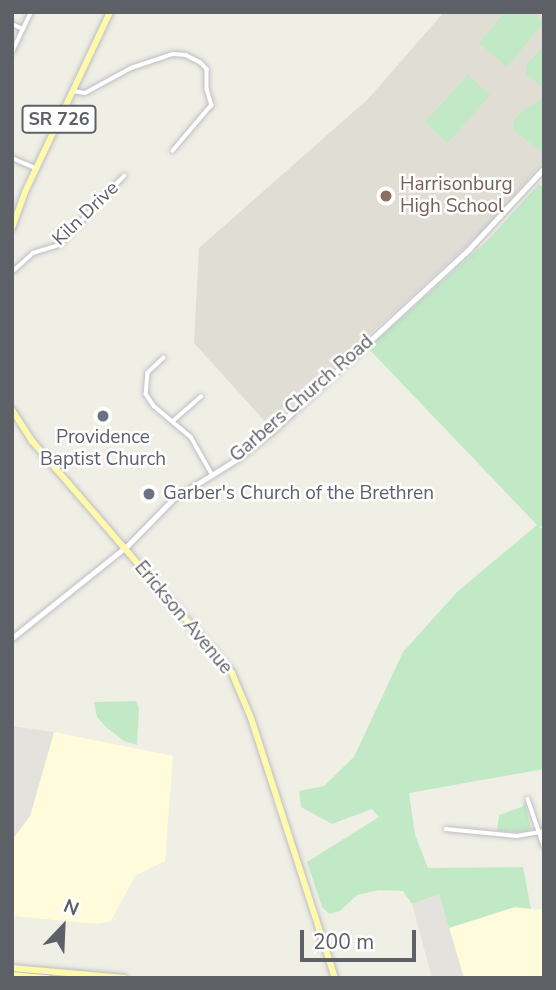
<!DOCTYPE html>
<html>
<head>
<meta charset="utf-8">
<style>
  body { margin:0 }
  #map { position:relative; width:556px; height:990px; overflow:hidden; background:#f0efe5; font-family:"Nunito Sans",sans-serif }
  div>[style] { position:absolute }
  [style*='--x'] { left:calc(var(--x)*1px); top:calc(var(--y)*1px); width:calc(var(--w)*1px); rotate:calc(var(--a)*1deg) }
  .commercial>* { inset:0; background:#fffbdb }
  .industrial>* { inset:0; background:#e4e2dd }
  .education>* { inset:0; background:#e0ded4 }
  .green>* { inset:0; background:#c1e9c5; transform-origin:0 0 }
  .roads { filter:drop-shadow(0 0 2px #bdbec5) drop-shadow(0 0 2px #bdbec5) }
  .street>* { height:3.5px; margin:-1.75px; padding:0 1.75px; transform-origin:1.75px; border-radius:1.75px; background:#fff }
  .secondary>* { height:5px; margin:-2.5px; padding:0 2.5px; transform-origin:2.5px; border-radius:2.5px; background:#fff }
  .primary>* { height:6px; margin:-3px; padding:0 3px; transform-origin:3px; border-radius:3px; background:#fffaab }
  .dots>* { width:19px; height:19px; translate:-50% -50%; box-sizing:border-box; border:4px solid #fff; border-radius:50% }
  span { translate:-50% -50%; white-space:nowrap; text-align:center; line-height:1.15; -webkit-text-stroke:5px #fff; paint-order:stroke }
  .shield-label span { padding:2px 5px; background:#fff; border:2px solid; border-radius:5px; -webkit-text-stroke-width:0 }
  .shield-label { font-size:18px; color:#5d6067; font-weight:700 }
  .education-label { font-size:19px; color:#785e54 }
  .left { translate:0 -50%; text-align:left }
  .street-label { font-size:19px; color:#5d6067 }
  .worship-label { font-size:19px; color:#5b616d }
  .frame { position:absolute; inset:0; border:14px solid #5d6067; pointer-events:none }
  .north { position:absolute; left:28px; top:892px; width:70px; height:70px; -webkit-text-stroke:5px #fff; paint-order:stroke; rotate:23deg; font-size:19px; font-weight:700; line-height:28px; text-align:center; color:#5d6067 }
  .north::after { content:''; display:block; margin:auto; width:24px; height:32px; background:#5d6067; clip-path:polygon(50% 0,100% 100%,50% 72%,0 100%) }
  .scale { position:absolute; left:300px; top:930px; width:116px; height:32px; box-sizing:border-box; border:4px solid #5d6067; border-top:0; padding-left:9px; font-size:21px; line-height:24px; white-space:nowrap; color:#5d6067; -webkit-text-stroke:5px #fff; paint-order:stroke }
</style>
</head>
<body>
<div id="map">
  <div class="commercial">
    <div style="clip-path:polygon(54px 732px,173px 756px,165px 861px,135px 876px,111px 921px,98px 924px,12px 916px,12px 840px,30px 816px)"></div>
    <div style="clip-path:polygon(515px 907px,544px 910px,544px 978px,464px 978px,449px 928px)"></div>
  </div>
  <div class="industrial">
    <div style="clip-path:polygon(12px 726px,54px 732px,30px 816px,12px 840px)"></div>
    <div style="clip-path:polygon(439px 894px,464px 978px,432px 978px,412px 904px)"></div>
  </div>
  <div class="education">
    <div style="clip-path:polygon(444px 12px,544px 12px,544px 161px,484px 230px,269px 426px,194px 343px,199px 248px,368px 99px)"></div>
  </div>
  <div class="green">
    <div style="clip-path:polygon(505px 12px,532px 12px,544px 22px,507px 67px,479px 43px)"></div>
    <div style="clip-path:polygon(544px 46px,544px 89px,526px 74px,526px 65px)"></div>
    <div style="left:468px;top:75px;width:30px;height:64px;rotate:42deg"></div>
    <div style="clip-path:polygon(542px 99px,544px 150px,542px 152px,514px 131px,514px 120px,523px 110px)"></div>
    <div style="clip-path:polygon(539px 184px,544px 188px,544px 527px,539px 526px,544px 531px,544px 769px,409px 793px,415px 835px,428px 868px,523px 867px,531px 909px,515px 907px,449px 928px,439px 894px,412px 904px,403px 891px,379px 890px,357px 895px,340px 911px,329px 914px,322px 907px,307px 862px,379px 817px,372px 809px,332px 824px,301px 807px,299px 791px,324px 786px,354px 757px,403px 652px,457px 592px,537px 525px,368px 348px,487px 241px)"></div>
    <div style="clip-path:polygon(136px 701px,139px 709px,137px 745px,124px 741px,107px 728px,97px 717px,94px 702px)"></div>
    <div style="clip-path:polygon(525px 802px,531px 829px,526px 832px,497px 831px,499px 815px,522px 807px)"></div>
  </div>
  <div class="roads">
    <div class="street">
      <div style="--x:12;--y:24;--w:12;--a:24"></div>
      <div style="--x:12;--y:52;--w:44;--a:-64.6"></div>
      <div style="--x:73;--y:91;--w:12;--a:9"></div>
      <div style="--x:85;--y:93;--w:52;--a:-28.5"></div>
      <div style="--x:131;--y:68;--w:44;--a:-18.4"></div>
      <div style="--x:173;--y:54;--w:13;--a:4"></div>
      <div style="--x:186;--y:55;--w:16;--a:27"></div>
      <div style="--x:200;--y:62;--w:10;--a:45"></div>
      <div style="--x:207;--y:69;--w:20;--a:90"></div>
      <div style="--x:207;--y:89;--w:17;--a:73"></div>
      <div style="--x:212;--y:105;--w:60;--a:130.3"></div>
      <div style="--x:12;--y:158;--w:26;--a:23"></div>
      <div style="--x:12;--y:272;--w:28;--a:-42"></div>
      <div style="--x:33;--y:253;--w:27;--a:-17"></div>
      <div style="--x:59;--y:245;--w:95;--a:-46.7"></div>
      <div style="--x:164;--y:358;--w:22;--a:137"></div>
      <div style="--x:148;--y:373;--w:21;--a:95"></div>
      <div style="--x:146;--y:394;--w:14;--a:56"></div>
      <div style="--x:154;--y:406;--w:48;--a:40"></div>
      <div style="--x:191;--y:437;--w:43;--a:60.4"></div>
      <div style="--x:173;--y:421;--w:37;--a:-41"></div>
      <div style="--x:528;--y:799;--w:50;--a:71.2"></div>
      <div style="--x:446;--y:829;--w:71;--a:5.6"></div>
      <div style="--x:517;--y:836;--w:27;--a:-10"></div>
    </div>
    <div class="secondary">
      <div style="--x:12;--y:638;--w:149;--a:-38.7"></div>
      <div style="--x:128;--y:545;--w:64;--a:-45.6"></div>
      <div style="--x:173;--y:499;--w:75;--a:-32"></div>
      <div style="--x:237;--y:459;--w:43;--a:-38.5"></div>
      <div style="--x:271;--y:432;--w:270;--a:-42.7"></div>
      <div style="--x:469;--y:249;--w:110;--a:-47.2"></div>
    </div>
    <div class="primary">
      <div style="--x:12;--y:228;--w:38;--a:-70"></div>
      <div style="--x:25;--y:192;--w:199;--a:-64.7"></div>
      <div style="--x:12;--y:410;--w:37;--a:57"></div>
      <div style="--x:32;--y:441;--w:306;--a:49.2"></div>
      <div style="--x:232;--y:673;--w:49;--a:67.1"></div>
      <div style="--x:251;--y:718;--w:273;--a:72.1"></div>
      <div style="--x:12;--y:968;--w:113;--a:5.1"></div>
      <div style="--x:12;--y:975;--w:36;--a:5"></div>
    </div>
  </div>
  <div class="dots">
    <div style="left:386px;top:196px;background:#8d6e63"></div>
    <div style="left:103px;top:416px;background:#6b7280"></div>
    <div style="left:149px;top:494px;background:#6b7280"></div>
  </div>
  <div class="shield-label">
    <span style="left:59px;top:119px">SR 726</span>
  </div>
  <div class="education-label">
    <span class="left" style="left:400px;top:196px">Harrisonburg<br>High School</span>
  </div>
  <div class="street-label">
    <span style="left:86px;top:214px;rotate:-44deg">Kiln Drive</span>
    <span style="left:302px;top:399px;rotate:-41deg">Garbers Church Road</span>
    <span style="left:183px;top:618px;rotate:50deg">Erickson Avenue</span>
  </div>
  <div class="worship-label">
    <span style="left:103px;top:449px">Providence<br>Baptist Church</span>
    <span class="left" style="left:163px;top:494px">Garber's Church of the Brethren</span>
  </div>
  <div class="frame"></div>
  <div class="north">N</div>
  <div class="scale">200 m</div>
</div>
</body>
</html>
